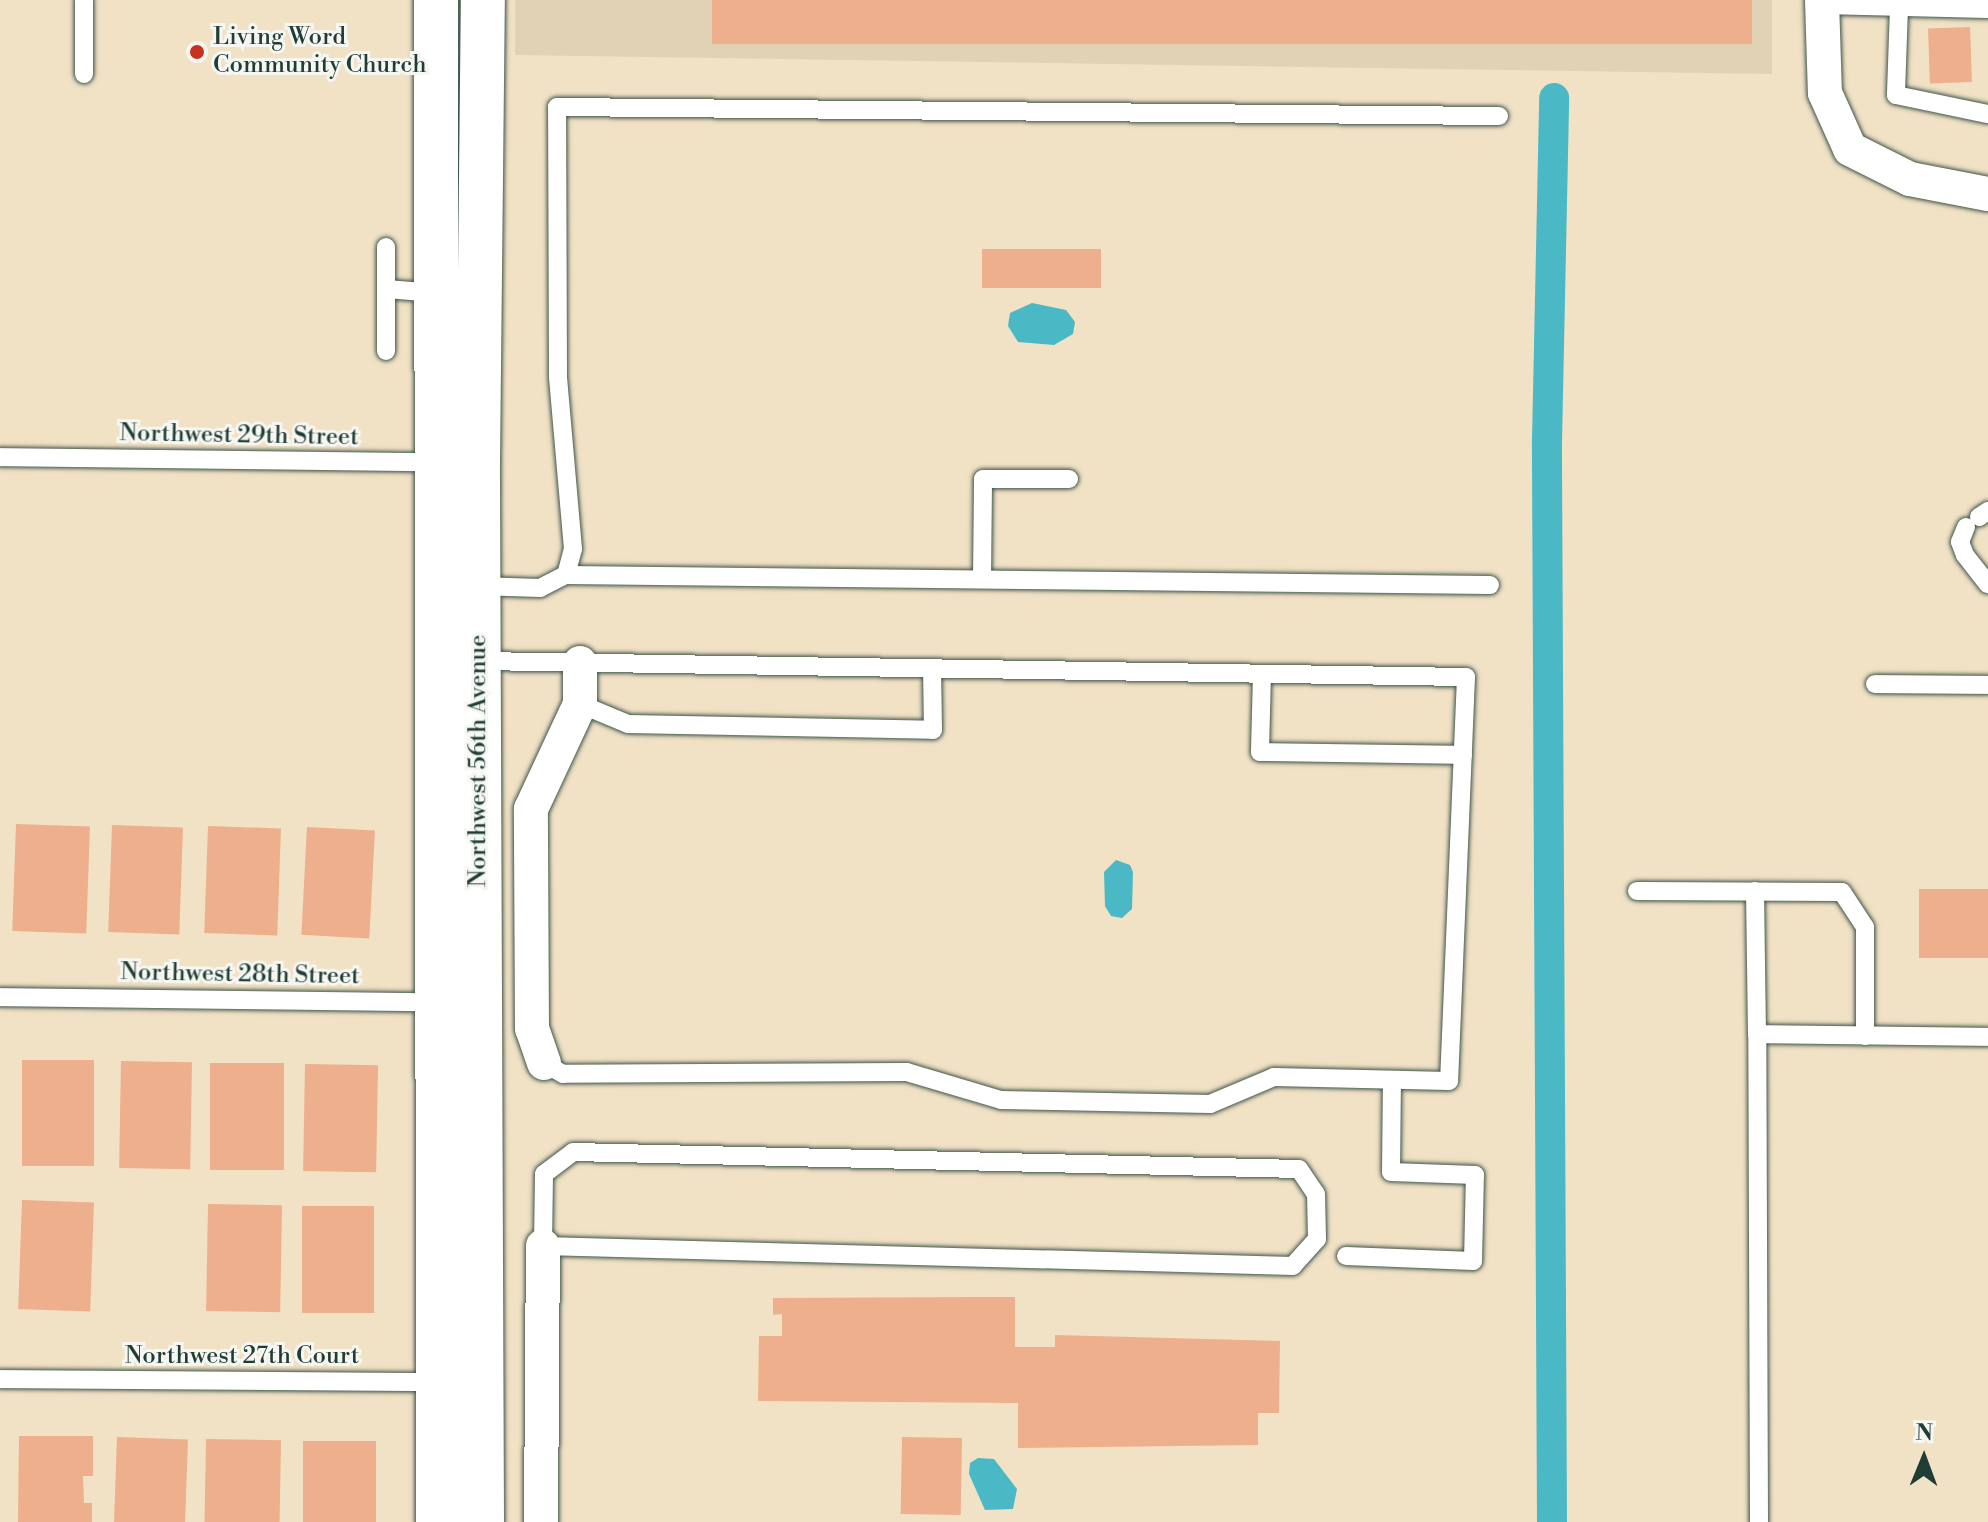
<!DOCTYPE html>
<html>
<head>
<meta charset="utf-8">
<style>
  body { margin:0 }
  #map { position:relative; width:1988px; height:1522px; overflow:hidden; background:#f1e1c5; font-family:"Libre Bodoni",serif }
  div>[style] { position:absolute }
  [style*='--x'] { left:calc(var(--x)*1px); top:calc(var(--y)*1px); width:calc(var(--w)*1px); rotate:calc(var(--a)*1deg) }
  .built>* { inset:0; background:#e2d2b5 }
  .water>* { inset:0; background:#4bb8c5 }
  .canal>* { height:30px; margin:-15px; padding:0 15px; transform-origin:15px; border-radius:15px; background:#4bb8c5 }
  .building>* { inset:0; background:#edaf8c; transform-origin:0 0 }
  .roads { filter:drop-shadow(0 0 2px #3e564a) drop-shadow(0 0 2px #3e564a) }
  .service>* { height:18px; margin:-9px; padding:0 9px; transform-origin:9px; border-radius:9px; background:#fff }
  .minor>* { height:34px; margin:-17px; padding:0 17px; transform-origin:17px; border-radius:17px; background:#fff }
  .tertiary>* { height:44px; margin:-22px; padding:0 22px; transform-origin:22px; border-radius:22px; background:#fff }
  .dots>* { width:22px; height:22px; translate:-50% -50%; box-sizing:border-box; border:4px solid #f6f6f2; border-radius:50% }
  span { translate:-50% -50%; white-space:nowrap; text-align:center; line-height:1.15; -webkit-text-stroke:6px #f6f6f2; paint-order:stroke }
  .poi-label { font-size:24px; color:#1f3d34 }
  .left { translate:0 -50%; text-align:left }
  .street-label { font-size:24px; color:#1f3d34 }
  .north { position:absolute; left:1884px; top:1418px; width:80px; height:80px; -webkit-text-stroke:6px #f6f6f2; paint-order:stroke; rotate:1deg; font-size:22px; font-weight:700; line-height:32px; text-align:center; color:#1f3d34 }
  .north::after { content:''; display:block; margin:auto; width:28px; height:36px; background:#1f3d34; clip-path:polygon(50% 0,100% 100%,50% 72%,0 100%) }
</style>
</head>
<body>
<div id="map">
  <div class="built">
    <div style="clip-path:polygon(515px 0,1772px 0,1772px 74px,515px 55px)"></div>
  </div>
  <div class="water">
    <div style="clip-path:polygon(1032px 303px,1066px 310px,1075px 322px,1073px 334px,1054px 345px,1018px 342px,1008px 326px,1010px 313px)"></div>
    <div style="clip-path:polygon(1116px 860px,1130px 865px,1133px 872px,1132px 909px,1122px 918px,1111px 916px,1105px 906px,1104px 872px)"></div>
    <div style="clip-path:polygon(978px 1458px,994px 1459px,1017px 1489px,1013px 1509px,985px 1510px,969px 1474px,970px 1463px)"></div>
  </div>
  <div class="canal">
    <div style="--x:1552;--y:1522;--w:1081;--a:-90.27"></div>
    <div style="--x:1547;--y:441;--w:343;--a:-88.8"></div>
  </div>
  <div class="building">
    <div style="left:712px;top:0;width:1040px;height:44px"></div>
    <div style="left:1970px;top:27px;width:55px;height:42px;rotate:88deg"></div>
    <div style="left:982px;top:249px;width:119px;height:39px"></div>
    <div style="left:16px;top:824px;width:74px;height:107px;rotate:2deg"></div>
    <div style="left:112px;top:825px;width:71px;height:107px;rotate:2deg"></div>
    <div style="left:208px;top:826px;width:73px;height:107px;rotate:2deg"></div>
    <div style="left:307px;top:827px;width:68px;height:108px;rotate:3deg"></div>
    <div style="left:1919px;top:889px;width:69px;height:69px"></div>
    <div style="left:22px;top:1060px;width:72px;height:106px"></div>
    <div style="left:121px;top:1061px;width:71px;height:107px;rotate:1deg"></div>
    <div style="left:210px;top:1063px;width:74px;height:107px"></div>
    <div style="left:305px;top:1064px;width:73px;height:107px;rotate:1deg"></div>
    <div style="left:22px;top:1200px;width:72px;height:109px;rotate:2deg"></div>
    <div style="left:208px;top:1204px;width:74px;height:107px;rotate:1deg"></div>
    <div style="left:302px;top:1206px;width:72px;height:107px"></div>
    <div style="clip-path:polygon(976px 1297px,1015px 1297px,1015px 1347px,1055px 1347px,1055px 1335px,1280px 1341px,1279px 1413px,1258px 1413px,1258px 1445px,1018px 1448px,1018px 1403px,758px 1401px,759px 1336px,782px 1336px,782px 1314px,773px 1315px,773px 1298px)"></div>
    <div style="clip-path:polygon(19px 1436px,93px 1436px,93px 1476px,83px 1476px,84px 1503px,92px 1503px,92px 1522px,18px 1522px)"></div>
    <div style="left:117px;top:1437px;width:71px;height:85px;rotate:2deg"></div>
    <div style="left:902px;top:1437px;width:60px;height:77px;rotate:1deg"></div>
    <div style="left:206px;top:1439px;width:75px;height:83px;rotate:1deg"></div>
    <div style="left:303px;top:1441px;width:73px;height:81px"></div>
  </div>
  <div class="roads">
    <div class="service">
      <div style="--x:84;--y:0;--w:74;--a:90"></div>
      <div style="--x:1822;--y:5;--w:166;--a:1.4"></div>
      <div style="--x:1899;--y:7;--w:88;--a:92"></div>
      <div style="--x:1896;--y:95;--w:94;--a:11.7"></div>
      <div style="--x:386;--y:289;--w:50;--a:4.6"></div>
      <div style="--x:386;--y:351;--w:104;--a:-90"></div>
      <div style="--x:0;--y:457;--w:440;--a:0.7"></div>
      <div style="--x:1979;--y:517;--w:11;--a:-34"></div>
      <div style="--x:1966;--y:527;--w:16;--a:112"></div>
      <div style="--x:1960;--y:542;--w:14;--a:69"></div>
      <div style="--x:1965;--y:555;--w:37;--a:52"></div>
      <div style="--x:566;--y:575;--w:924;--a:0.62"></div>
      <div style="--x:982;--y:579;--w:100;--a:-89.4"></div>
      <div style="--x:983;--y:479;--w:86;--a:0"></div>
      <div style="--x:477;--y:586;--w:63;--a:1.8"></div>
      <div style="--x:540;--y:588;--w:29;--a:-27"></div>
      <div style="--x:566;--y:575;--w:27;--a:-75"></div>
      <div style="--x:573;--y:549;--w:173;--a:-95"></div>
      <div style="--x:558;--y:377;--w:270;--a:-90.2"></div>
      <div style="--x:557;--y:107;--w:942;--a:0.55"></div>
      <div style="--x:479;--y:661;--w:987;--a:0.93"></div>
      <div style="--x:1466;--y:677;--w:404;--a:92.4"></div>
      <div style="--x:1449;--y:1081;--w:175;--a:-178.7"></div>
      <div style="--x:1274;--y:1077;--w:69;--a:157.1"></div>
      <div style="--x:1210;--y:1104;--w:209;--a:-178.9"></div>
      <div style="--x:1001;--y:1100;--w:98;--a:-163.4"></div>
      <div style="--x:907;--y:1072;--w:344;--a:179.7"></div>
      <div style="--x:563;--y:1074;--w:22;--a:-150"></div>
      <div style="--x:1262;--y:674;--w:78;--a:91.5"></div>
      <div style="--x:1260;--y:752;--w:203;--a:0.8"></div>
      <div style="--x:1875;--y:684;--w:113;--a:0.5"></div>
      <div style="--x:580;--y:704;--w:52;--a:22.6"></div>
      <div style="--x:628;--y:724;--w:305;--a:1.1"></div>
      <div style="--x:933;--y:730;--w:62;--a:-90.9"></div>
      <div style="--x:1637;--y:891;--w:205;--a:0.3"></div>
      <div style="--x:1842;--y:892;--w:42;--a:56.7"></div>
      <div style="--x:1865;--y:927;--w:109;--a:90"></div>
      <div style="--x:1755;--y:891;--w:143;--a:89.2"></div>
      <div style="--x:0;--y:997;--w:437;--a:0.7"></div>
      <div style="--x:573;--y:1152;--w:726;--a:1.34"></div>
      <div style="--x:1299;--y:1169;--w:30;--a:56"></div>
      <div style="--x:1316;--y:1194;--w:45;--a:88.7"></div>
      <div style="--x:1317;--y:1239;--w:36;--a:132"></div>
      <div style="--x:1293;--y:1266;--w:750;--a:-178.47"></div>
      <div style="--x:543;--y:1246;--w:72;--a:-89.2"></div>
      <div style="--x:544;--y:1174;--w:36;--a:-37"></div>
      <div style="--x:1346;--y:1256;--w:127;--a:2.3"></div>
      <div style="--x:1473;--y:1261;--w:86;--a:-88.7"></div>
      <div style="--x:1475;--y:1175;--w:84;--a:-178"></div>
      <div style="--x:1391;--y:1172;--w:92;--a:-89.4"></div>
      <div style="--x:0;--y:1379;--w:440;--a:0.4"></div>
      <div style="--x:1759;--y:1522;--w:488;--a:-90.2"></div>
      <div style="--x:1757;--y:1034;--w:231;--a:0.7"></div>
    </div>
    <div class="minor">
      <div style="--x:1822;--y:0;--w:93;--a:88.2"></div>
      <div style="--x:1825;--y:93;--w:61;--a:65.9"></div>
      <div style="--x:1850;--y:149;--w:67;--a:26.6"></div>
      <div style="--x:1910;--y:179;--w:79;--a:10.9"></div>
      <div style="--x:544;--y:1063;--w:36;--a:-109"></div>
      <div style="--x:532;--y:1029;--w:220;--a:-90.3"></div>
      <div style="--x:531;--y:809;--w:116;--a:-65"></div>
      <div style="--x:580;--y:704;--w:41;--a:-90"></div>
      <div style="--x:541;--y:1522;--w:276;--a:-89.6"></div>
    </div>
    <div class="tertiary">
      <div style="--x:436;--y:0;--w:1522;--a:89.92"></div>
      <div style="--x:482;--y:1522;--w:1059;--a:-90.22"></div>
      <div style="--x:478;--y:463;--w:463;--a:-89.4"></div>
    </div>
  </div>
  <div class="dots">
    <div style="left:197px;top:52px;background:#c8321e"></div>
  </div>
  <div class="poi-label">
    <span class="left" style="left:213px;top:52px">Living Word<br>Community Church</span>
  </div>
  <div class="street-label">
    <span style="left:239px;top:436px;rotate:1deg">Northwest 29th Street</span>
    <span style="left:479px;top:761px;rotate:-90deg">Northwest 56th Avenue</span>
    <span style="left:240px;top:975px;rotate:1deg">Northwest 28th Street</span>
    <span style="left:242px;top:1357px">Northwest 27th Court</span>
  </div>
  <div class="north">N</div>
</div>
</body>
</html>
